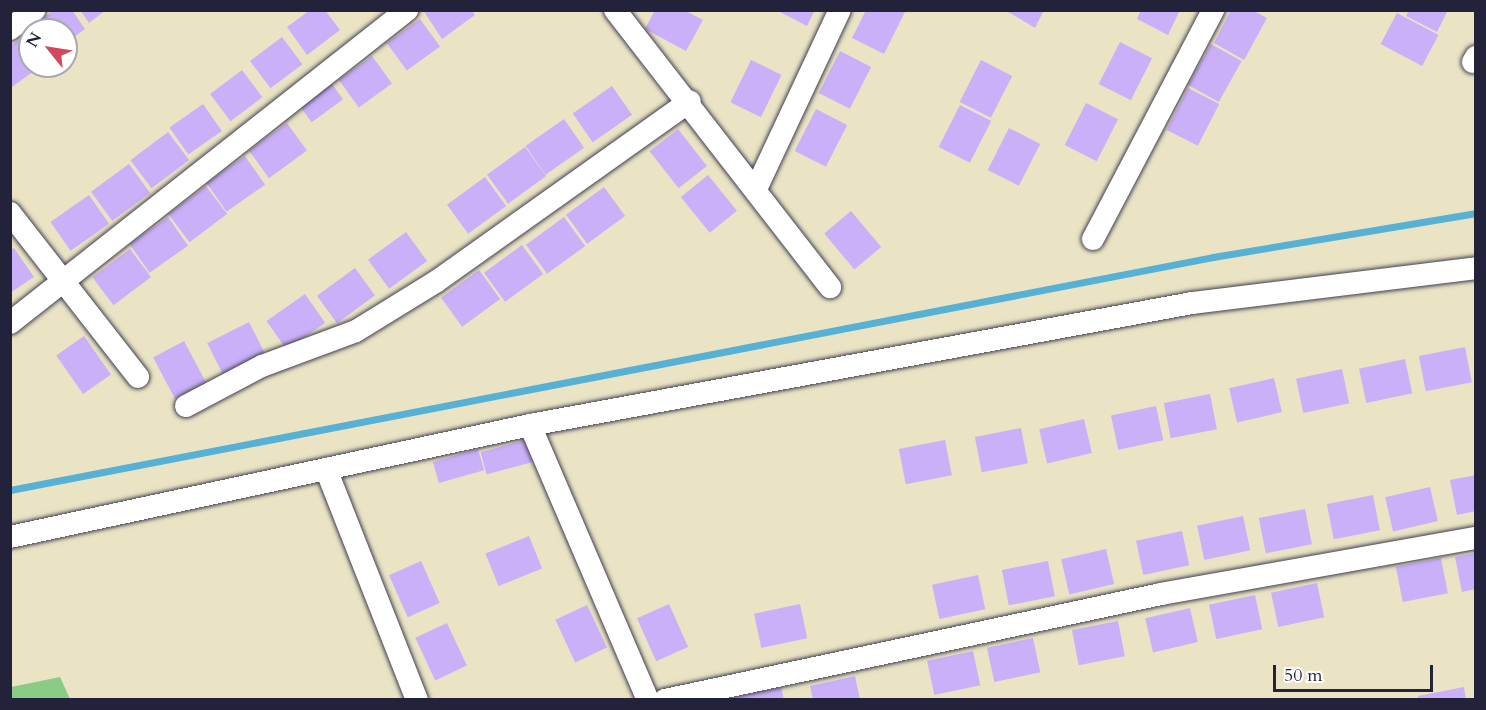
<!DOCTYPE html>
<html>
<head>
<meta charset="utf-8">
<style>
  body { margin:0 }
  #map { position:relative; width:1486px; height:710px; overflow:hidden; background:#eae4c5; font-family:Cardo,serif }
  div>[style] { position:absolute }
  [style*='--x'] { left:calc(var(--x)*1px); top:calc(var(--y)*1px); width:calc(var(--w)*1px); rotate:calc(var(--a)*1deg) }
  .green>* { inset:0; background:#8acc84 }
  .stream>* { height:7px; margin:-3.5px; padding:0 3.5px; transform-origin:3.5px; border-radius:3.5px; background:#56b1d4 }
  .building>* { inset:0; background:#cab0f8; transform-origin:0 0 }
  .roads { filter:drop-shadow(0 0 2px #403f50) drop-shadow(0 0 2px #403f50) }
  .street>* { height:22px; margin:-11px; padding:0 11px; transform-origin:11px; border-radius:11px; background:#fff }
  span { translate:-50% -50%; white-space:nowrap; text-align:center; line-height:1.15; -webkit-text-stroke:4.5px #fff; paint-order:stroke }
  .frame { position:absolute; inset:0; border:12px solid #22223b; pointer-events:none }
  .north { position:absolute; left:18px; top:18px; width:60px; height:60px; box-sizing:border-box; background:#fff; border:2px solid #a7a7b1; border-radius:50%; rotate:300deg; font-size:16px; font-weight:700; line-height:24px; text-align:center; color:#22223b }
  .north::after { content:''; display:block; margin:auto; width:21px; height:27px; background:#d1495b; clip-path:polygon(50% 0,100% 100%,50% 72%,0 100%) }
  .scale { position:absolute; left:1273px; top:665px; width:160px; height:27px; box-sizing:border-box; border:3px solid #22223b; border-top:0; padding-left:8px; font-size:18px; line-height:21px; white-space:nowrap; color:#22223b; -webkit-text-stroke:4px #fff; paint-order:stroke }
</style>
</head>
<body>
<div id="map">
  <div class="green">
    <div style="clip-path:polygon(60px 677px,70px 699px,11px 699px,11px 687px)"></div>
  </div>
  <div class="stream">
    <div style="--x:10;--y:490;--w:1225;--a:-10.96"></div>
    <div style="--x:1213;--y:257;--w:267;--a:-9.5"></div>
  </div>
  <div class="building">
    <div style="clip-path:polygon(54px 10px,72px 10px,85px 29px,66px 43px,66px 30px,36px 30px,32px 26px)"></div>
    <div style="clip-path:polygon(80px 10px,106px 10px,89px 23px)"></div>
    <div style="clip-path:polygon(310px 10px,325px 10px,340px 30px,307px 55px,287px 27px)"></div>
    <div style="clip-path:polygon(423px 10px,472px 10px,475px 15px,442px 39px)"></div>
    <div style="clip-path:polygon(655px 10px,684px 10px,703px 20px,686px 51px,645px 29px)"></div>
    <div style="clip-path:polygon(776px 10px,815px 10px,807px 26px)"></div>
    <div style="clip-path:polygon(866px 10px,905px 12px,884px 54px,852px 38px)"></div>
    <div style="clip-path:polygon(1005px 10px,1044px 10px,1035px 28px)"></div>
    <div style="clip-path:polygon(1141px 10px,1180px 10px,1168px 35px,1137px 19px)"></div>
    <div style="clip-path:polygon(1231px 10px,1252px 10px,1267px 18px,1244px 60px,1214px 43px)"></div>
    <div style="clip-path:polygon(1409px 10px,1448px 10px,1437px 32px,1406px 16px)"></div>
    <div style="left:1397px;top:13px;width:47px;height:35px;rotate:28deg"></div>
    <div style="left:420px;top:19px;width:34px;height:41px;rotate:54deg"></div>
    <div style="clip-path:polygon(25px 36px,30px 66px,41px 66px,12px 87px,10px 46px)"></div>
    <div style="left:282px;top:37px;width:34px;height:40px;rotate:53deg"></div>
    <div style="left:1120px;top:42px;width:36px;height:47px;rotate:27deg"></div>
    <div style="left:1211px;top:44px;width:35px;height:47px;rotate:29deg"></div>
    <div style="left:840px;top:51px;width:35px;height:47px;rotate:27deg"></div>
    <div style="left:372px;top:56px;width:34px;height:41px;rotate:54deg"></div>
    <div style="left:751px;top:60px;width:34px;height:47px;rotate:26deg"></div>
    <div style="left:981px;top:60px;width:35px;height:47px;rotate:27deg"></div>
    <div style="left:242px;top:70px;width:34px;height:40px;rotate:53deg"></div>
    <div style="left:332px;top:84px;width:19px;height:39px;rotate:54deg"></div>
    <div style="left:612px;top:86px;width:35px;height:48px;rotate:55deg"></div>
    <div style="left:1188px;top:88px;width:35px;height:47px;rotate:27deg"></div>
    <div style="left:1086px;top:103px;width:36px;height:47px;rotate:27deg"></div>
    <div style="left:203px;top:104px;width:33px;height:41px;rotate:55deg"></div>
    <div style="left:960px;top:105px;width:35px;height:47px;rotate:27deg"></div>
    <div style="left:816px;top:109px;width:35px;height:47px;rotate:27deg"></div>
    <div style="left:564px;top:119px;width:35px;height:47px;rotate:55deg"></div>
    <div style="left:287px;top:123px;width:34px;height:47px;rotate:54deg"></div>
    <div style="left:1009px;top:128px;width:35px;height:47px;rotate:27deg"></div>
    <div style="left:678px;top:129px;width:47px;height:36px;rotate:52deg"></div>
    <div style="left:168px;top:132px;width:35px;height:47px;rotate:53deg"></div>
    <div style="left:525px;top:147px;width:36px;height:47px;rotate:54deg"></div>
    <div style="left:245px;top:156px;width:35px;height:47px;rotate:55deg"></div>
    <div style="left:129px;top:164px;width:36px;height:47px;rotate:54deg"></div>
    <div style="left:708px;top:175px;width:46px;height:35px;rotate:51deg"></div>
    <div style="left:485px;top:177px;width:36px;height:47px;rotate:54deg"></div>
    <div style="left:206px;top:186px;width:35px;height:47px;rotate:53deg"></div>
    <div style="left:604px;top:187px;width:36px;height:47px;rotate:54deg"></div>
    <div style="left:89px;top:195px;width:35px;height:47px;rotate:55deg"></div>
    <div style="left:851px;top:211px;width:47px;height:35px;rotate:50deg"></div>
    <div style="left:168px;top:217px;width:35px;height:47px;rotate:55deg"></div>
    <div style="left:564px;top:217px;width:36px;height:47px;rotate:54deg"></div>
    <div style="left:406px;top:232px;width:36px;height:47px;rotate:54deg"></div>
    <div style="left:522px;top:245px;width:36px;height:47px;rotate:54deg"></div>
    <div style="clip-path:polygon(14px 248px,34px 277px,10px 293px,10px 250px)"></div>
    <div style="left:130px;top:249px;width:35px;height:47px;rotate:53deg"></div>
    <div style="left:355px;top:268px;width:34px;height:47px;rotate:54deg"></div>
    <div style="left:479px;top:270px;width:36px;height:47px;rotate:54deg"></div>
    <div style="left:305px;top:294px;width:35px;height:47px;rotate:55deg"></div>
    <div style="left:249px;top:322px;width:35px;height:47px;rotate:63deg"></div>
    <div style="left:84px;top:336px;width:47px;height:34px;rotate:55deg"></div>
    <div style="left:184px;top:341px;width:47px;height:35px;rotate:62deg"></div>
    <div style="left:1465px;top:347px;width:36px;height:47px;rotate:79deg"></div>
    <div style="left:1405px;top:359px;width:35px;height:47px;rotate:78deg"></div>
    <div style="left:1342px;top:369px;width:35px;height:47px;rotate:78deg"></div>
    <div style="left:1274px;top:378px;width:35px;height:46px;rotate:77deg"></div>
    <div style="left:1210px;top:394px;width:36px;height:47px;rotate:79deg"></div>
    <div style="left:1156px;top:406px;width:35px;height:46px;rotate:78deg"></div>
    <div style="left:1084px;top:419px;width:35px;height:46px;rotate:77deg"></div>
    <div style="left:1021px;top:428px;width:36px;height:47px;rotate:79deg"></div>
    <div style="left:526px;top:440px;width:23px;height:47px;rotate:75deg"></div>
    <div style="left:945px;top:440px;width:36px;height:47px;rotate:79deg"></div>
    <div style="left:478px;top:449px;width:22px;height:47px;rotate:74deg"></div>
    <div style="clip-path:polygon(1476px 475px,1476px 511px,1457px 515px,1450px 480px)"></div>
    <div style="left:1430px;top:487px;width:35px;height:46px;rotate:77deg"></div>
    <div style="left:1373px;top:495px;width:36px;height:47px;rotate:79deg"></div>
    <div style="left:1305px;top:509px;width:36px;height:47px;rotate:79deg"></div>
    <div style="left:1243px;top:516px;width:35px;height:47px;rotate:78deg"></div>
    <div style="left:1182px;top:531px;width:35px;height:47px;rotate:78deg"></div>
    <div style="left:529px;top:536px;width:35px;height:47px;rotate:68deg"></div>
    <div style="left:1106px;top:549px;width:36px;height:46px;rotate:77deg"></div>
    <div style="clip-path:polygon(1476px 553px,1476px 589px,1462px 592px,1455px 557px)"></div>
    <div style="left:1441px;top:558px;width:36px;height:46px;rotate:79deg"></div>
    <div style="left:421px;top:561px;width:46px;height:35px;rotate:66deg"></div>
    <div style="left:1048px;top:561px;width:36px;height:47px;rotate:79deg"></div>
    <div style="left:978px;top:575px;width:35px;height:47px;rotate:78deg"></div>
    <div style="left:1317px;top:583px;width:35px;height:47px;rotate:78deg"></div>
    <div style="left:1255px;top:595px;width:35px;height:47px;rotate:78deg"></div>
    <div style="left:669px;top:604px;width:47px;height:35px;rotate:66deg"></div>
    <div style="left:800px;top:604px;width:35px;height:47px;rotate:78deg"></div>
    <div style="left:587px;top:605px;width:47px;height:35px;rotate:65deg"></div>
    <div style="left:1190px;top:608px;width:35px;height:46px;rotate:77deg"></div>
    <div style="left:1118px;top:621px;width:36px;height:47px;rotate:79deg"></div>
    <div style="left:447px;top:623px;width:47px;height:35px;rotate:65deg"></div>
    <div style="left:1033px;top:638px;width:35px;height:47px;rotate:78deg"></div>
    <div style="left:973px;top:651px;width:35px;height:47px;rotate:78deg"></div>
    <div style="clip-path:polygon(855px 676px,860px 700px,813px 700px,810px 686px)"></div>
    <div style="clip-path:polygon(781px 687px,784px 700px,736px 700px,735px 697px)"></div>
    <div style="clip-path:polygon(1464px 687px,1466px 700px,1418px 700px,1418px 696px)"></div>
  </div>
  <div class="roads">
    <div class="street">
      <div style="--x:615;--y:10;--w:351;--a:52.2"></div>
      <div style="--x:10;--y:29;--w:31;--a:-38"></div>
      <div style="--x:1473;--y:62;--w:6;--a:-59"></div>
      <div style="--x:756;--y:189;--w:198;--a:-64.9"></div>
      <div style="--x:10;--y:213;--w:208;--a:52"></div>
      <div style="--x:1093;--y:239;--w:259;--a:-62.3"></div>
      <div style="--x:10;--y:323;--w:506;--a:-38.25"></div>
      <div style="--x:186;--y:406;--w:86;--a:-27.8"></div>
      <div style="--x:262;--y:366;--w:100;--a:-20.4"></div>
      <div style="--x:356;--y:331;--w:95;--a:-31.7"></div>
      <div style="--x:437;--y:281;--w:310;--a:-35.4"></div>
      <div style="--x:530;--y:425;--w:299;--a:66.8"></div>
      <div style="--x:326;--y:469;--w:248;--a:68.5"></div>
      <div style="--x:10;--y:537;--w:532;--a:-12.15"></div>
      <div style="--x:530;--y:425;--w:673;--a:-10.44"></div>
      <div style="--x:1192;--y:303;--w:286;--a:-7"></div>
      <div style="--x:665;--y:700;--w:507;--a:-12.06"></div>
      <div style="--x:1161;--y:594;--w:320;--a:-10.1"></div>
    </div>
  </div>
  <div class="frame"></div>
  <div class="north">N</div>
  <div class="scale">50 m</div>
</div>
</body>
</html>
